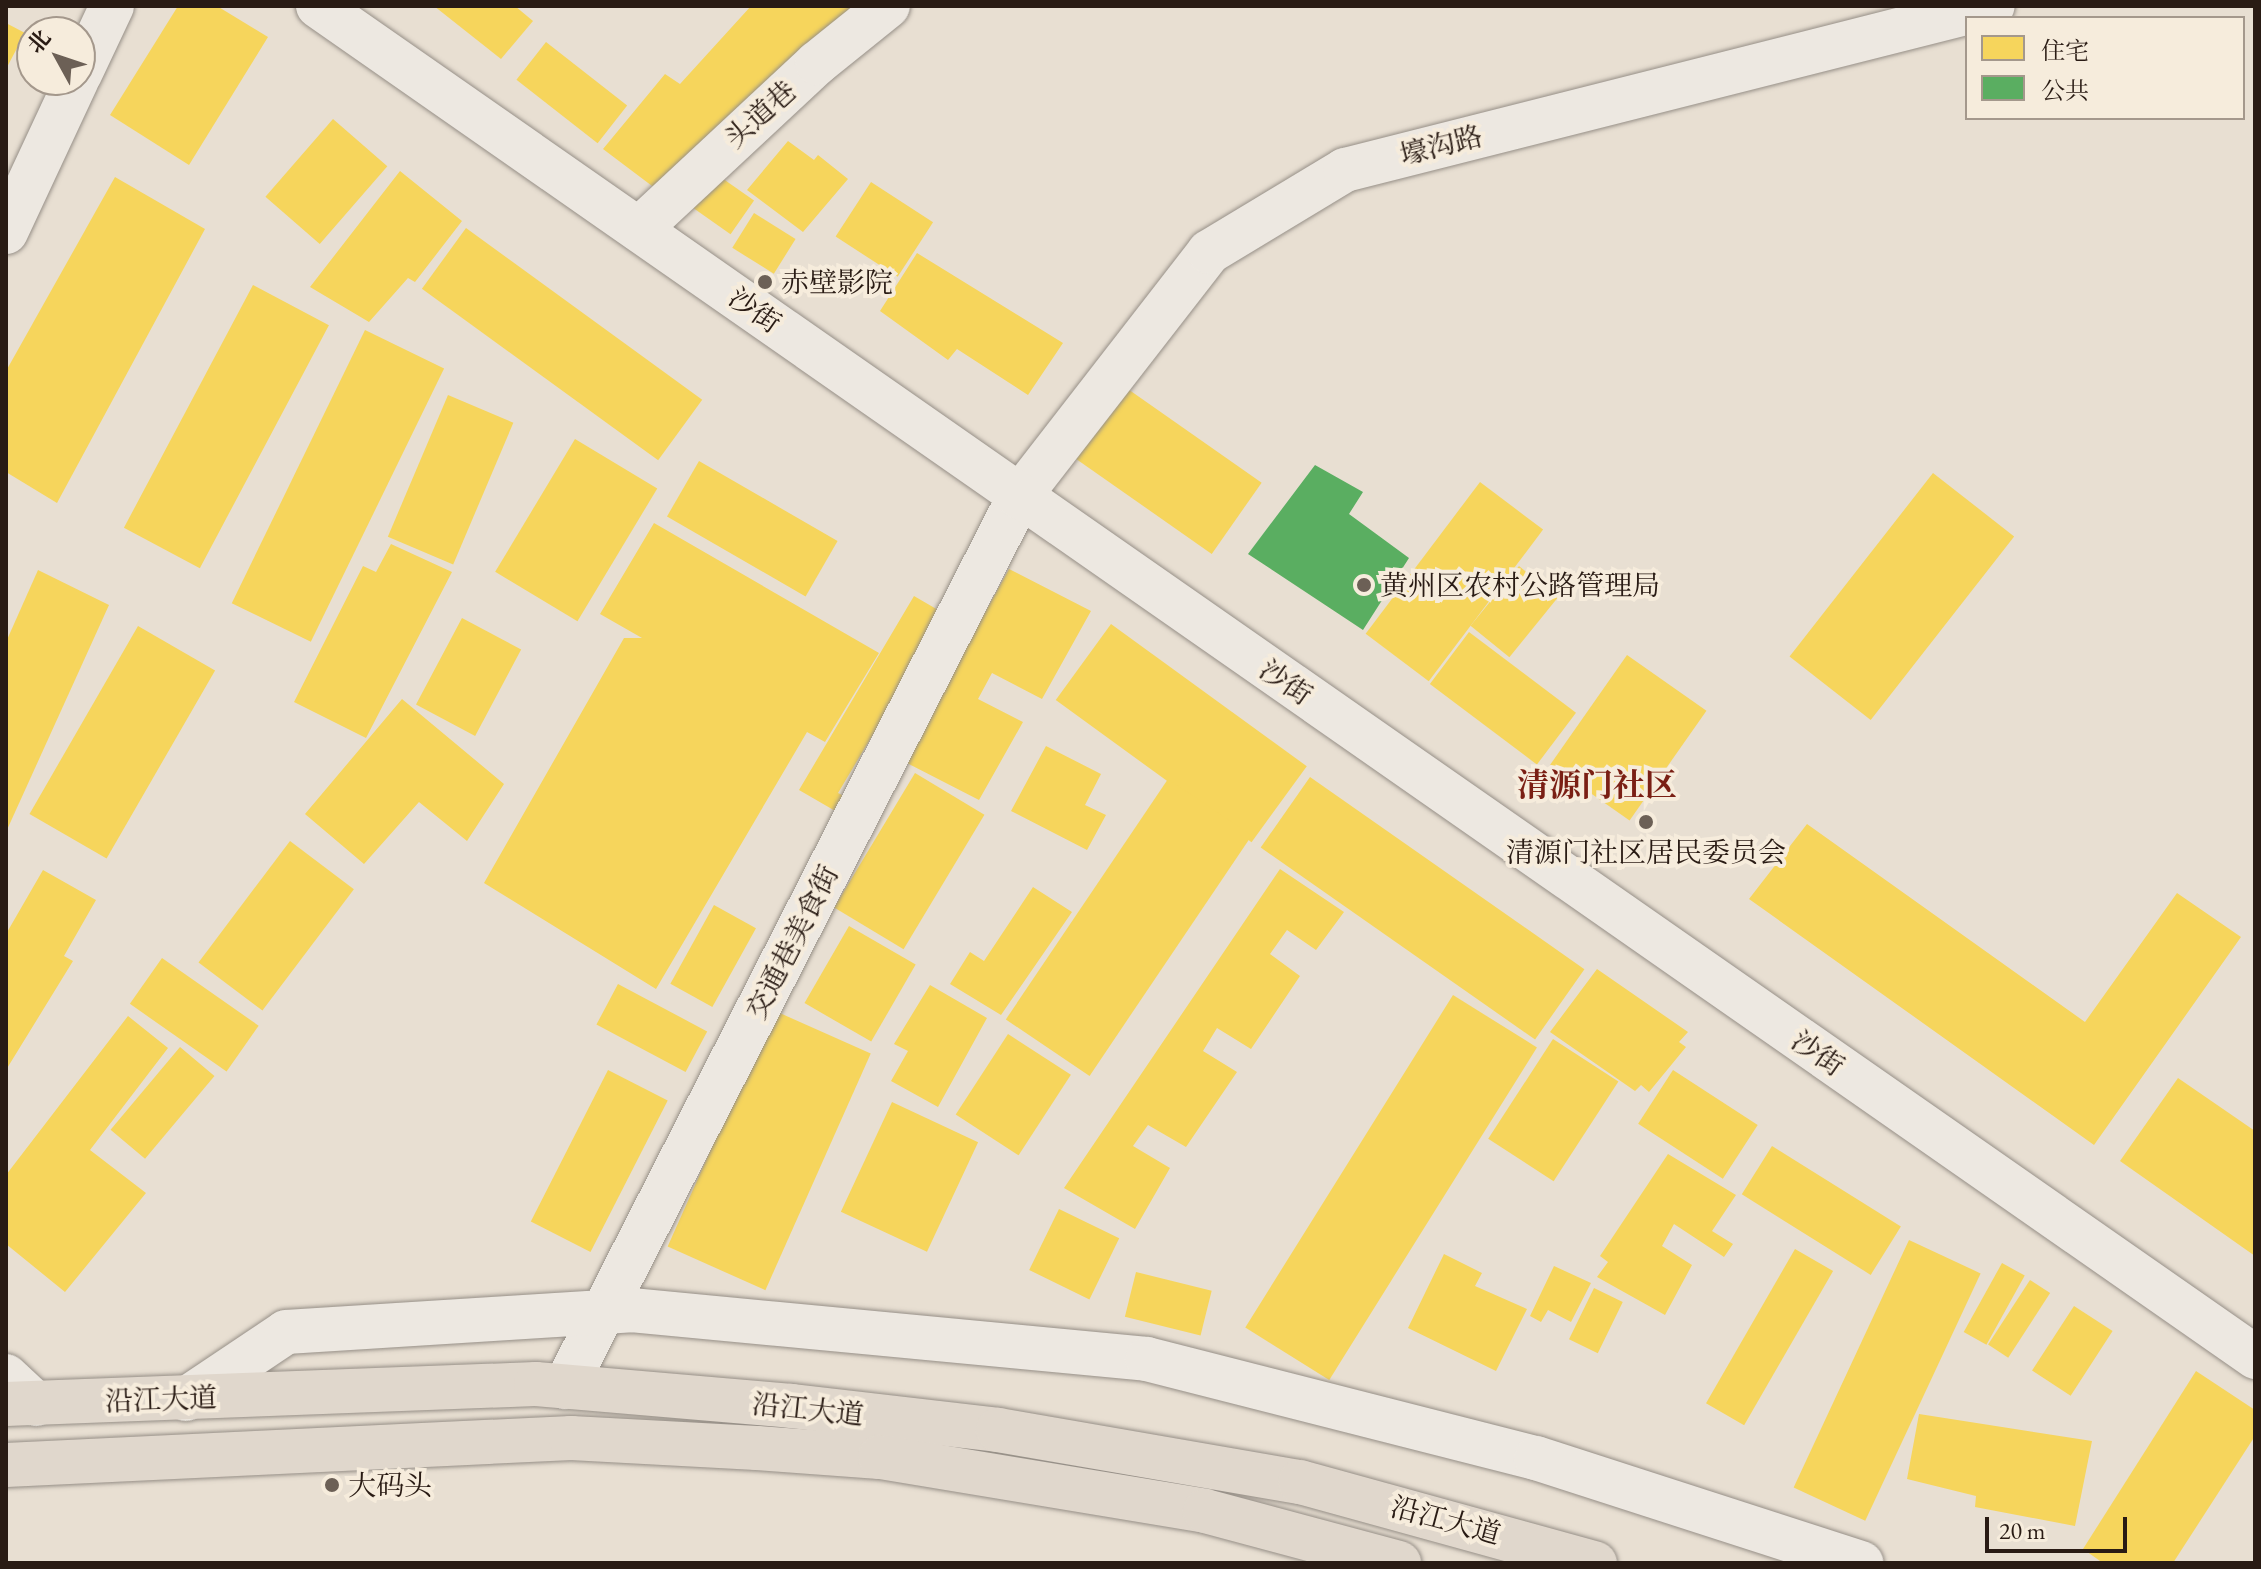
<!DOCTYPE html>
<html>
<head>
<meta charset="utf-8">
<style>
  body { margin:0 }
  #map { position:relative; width:2261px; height:1569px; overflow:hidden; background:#e8dfd2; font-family:"EB Garamond","Noto Serif SC",serif }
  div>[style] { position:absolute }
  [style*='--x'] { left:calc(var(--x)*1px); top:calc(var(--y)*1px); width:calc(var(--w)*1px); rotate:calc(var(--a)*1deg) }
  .homes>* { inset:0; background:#f6d55c; transform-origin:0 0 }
  .public>* { inset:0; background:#5aae61 }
  .roads { filter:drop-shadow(0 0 2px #968f87) drop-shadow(0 0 2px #968f87) }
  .street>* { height:44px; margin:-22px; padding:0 22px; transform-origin:22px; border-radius:22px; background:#ede8e1 }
  .secondary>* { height:44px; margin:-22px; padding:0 22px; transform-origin:22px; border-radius:22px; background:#ede8e1 }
  .primary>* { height:44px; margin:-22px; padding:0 22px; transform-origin:22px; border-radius:22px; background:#e0d7cc }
  .dots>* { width:22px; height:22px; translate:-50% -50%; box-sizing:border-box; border:4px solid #f6ecdc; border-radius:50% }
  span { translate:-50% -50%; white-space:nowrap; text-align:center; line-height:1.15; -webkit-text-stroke:8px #f6ecdc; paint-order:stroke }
  .street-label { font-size:28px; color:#291b14 }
  .poi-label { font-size:28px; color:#291b14 }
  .left { translate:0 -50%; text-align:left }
  .quarter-label { font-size:32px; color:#7a1f14; font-weight:700 }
  .frame { position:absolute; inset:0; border:8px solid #291b14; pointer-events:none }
  .legend { position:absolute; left:1965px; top:16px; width:280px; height:104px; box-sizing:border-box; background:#f6ecdc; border:2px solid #a4988c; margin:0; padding:10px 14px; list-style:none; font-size:24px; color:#291b14 }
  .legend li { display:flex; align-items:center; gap:16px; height:40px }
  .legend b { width:40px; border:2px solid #a4988c }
  .north { position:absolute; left:16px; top:16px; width:80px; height:80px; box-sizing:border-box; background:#f6ecdc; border:2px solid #a4988c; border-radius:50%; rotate:310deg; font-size:22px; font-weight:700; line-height:32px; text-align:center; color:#291b14 }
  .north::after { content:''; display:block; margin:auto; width:28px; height:36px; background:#6c6056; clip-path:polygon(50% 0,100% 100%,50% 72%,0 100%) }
  .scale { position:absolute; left:1985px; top:1517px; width:142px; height:36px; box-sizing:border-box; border:4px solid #291b14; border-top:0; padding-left:10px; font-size:24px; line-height:28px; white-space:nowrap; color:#291b14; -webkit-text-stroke:6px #f6ecdc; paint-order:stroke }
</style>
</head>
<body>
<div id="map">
  <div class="homes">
    <div style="clip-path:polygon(178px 6px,217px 6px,268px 37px,189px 165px,110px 115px)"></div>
    <div style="clip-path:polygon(434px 6px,515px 6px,533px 21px,501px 59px)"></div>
    <div style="clip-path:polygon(751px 6px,850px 6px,866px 21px,766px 99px,749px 96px,668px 198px,603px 149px,665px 74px,680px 84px)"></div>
    <div style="clip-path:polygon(6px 23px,25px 33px,6px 69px)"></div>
    <div style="left:546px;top:42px;width:103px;height:48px;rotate:38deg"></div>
    <div style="left:333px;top:119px;width:72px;height:103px;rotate:41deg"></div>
    <div style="clip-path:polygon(788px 141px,814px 160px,818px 155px,848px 179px,803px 232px,747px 190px)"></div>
    <div style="left:709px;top:169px;width:55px;height:41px;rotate:35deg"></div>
    <div style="clip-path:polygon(400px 171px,462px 221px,415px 282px,408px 278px,369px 322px,310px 287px)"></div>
    <div style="clip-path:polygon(115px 177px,205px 229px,57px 503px,6px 472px,6px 371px)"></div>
    <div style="left:871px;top:182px;width:74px;height:65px;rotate:33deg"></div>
    <div style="left:754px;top:213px;width:49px;height:41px;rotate:32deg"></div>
    <div style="left:466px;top:228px;width:292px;height:75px;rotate:36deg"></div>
    <div style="clip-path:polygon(917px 253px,1063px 343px,1028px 395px,957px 349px,948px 360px,880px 311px)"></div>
    <div style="left:253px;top:285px;width:86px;height:275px;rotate:28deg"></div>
    <div style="left:365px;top:330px;width:88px;height:304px;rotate:26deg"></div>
    <div style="left:1115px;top:380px;width:179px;height:87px;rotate:35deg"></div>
    <div style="left:448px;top:395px;width:71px;height:154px;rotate:23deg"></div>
    <div style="left:575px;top:439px;width:96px;height:155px;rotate:31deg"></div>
    <div style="left:699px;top:461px;width:160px;height:64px;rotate:30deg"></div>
    <div style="left:1933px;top:473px;width:103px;height:233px;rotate:38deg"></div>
    <div style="left:1480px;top:482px;width:79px;height:190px;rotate:37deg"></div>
    <div style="clip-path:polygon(654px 523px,879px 653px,825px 742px,807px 732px,656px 989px,484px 883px,624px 638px,642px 638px,600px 614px)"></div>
    <div style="clip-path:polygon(391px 544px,452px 572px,366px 738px,294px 702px,363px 566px,376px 572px)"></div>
    <div style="left:1519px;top:566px;width:50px;height:77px;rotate:39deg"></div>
    <div style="clip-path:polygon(1009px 569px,1091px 611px,1042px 699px,992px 673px,978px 699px,1023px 722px,979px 800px,903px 761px)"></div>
    <div style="clip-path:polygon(38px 570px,109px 605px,6px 832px,6px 642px)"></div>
    <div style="clip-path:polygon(914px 596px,945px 614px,838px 793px,846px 797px,837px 812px,799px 790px)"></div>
    <div style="left:462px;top:618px;width:67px;height:98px;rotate:28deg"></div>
    <div style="left:1111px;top:624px;width:242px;height:94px;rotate:36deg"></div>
    <div style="left:138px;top:626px;width:89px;height:217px;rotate:30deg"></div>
    <div style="left:1469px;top:632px;width:134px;height:65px;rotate:37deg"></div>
    <div style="left:1627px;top:655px;width:97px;height:134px;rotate:35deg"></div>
    <div style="clip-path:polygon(402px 699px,504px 784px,467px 841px,419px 802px,364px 864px,305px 814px)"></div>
    <div style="clip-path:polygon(1046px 746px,1101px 774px,1085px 805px,1106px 815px,1087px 850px,1011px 811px)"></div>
    <div style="left:915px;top:773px;width:81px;height:157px;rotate:31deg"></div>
    <div style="left:1310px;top:777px;width:335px;height:86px;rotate:35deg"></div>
    <div style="left:1168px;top:779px;width:101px;height:290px;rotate:34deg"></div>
    <div style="clip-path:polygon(1807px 824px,2085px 1022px,2177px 893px,2241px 937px,2094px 1145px,1749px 899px)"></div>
    <div style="left:290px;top:841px;width:80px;height:152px;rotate:37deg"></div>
    <div style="clip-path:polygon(1280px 869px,1344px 912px,1316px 950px,1287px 930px,1270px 954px,1300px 976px,1251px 1049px,1217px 1028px,1203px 1051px,1237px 1072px,1186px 1147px,1148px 1125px,1133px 1146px,1170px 1168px,1135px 1229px,1064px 1188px)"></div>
    <div style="clip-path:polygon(43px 870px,96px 900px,64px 956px,73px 961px,6px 1070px,6px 934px)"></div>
    <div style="clip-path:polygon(1033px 887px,1072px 912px,1001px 1015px,950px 984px,970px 952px,984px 961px)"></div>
    <div style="left:714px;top:905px;width:48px;height:90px;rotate:29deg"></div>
    <div style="left:849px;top:926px;width:77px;height:89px;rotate:30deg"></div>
    <div style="left:162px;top:958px;width:118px;height:56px;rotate:35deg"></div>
    <div style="clip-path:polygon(1597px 969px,1688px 1032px,1679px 1042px,1686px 1047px,1649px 1092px,1641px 1085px,1635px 1091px,1550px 1032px)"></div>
    <div style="left:618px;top:984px;width:101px;height:46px;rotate:28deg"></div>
    <div style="clip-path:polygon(930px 985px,987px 1018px,938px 1107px,891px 1081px,908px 1051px,894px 1044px)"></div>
    <div style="left:1453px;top:995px;width:99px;height:392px;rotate:32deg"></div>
    <div style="left:773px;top:1010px;width:107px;height:259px;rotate:24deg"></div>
    <div style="clip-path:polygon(128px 1016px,168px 1048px,90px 1150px,146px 1193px,65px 1292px,6px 1244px,6px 1175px)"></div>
    <div style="left:1008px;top:1034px;width:75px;height:96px;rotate:33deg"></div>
    <div style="left:1553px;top:1039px;width:78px;height:119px;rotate:33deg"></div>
    <div style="left:180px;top:1047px;width:45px;height:108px;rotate:40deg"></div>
    <div style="left:608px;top:1070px;width:67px;height:170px;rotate:27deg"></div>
    <div style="left:1673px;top:1070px;width:101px;height:64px;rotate:33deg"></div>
    <div style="clip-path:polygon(2178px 1078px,2255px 1131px,2255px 1256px,2120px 1161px)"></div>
    <div style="left:892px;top:1102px;width:95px;height:121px;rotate:25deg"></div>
    <div style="left:1772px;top:1146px;width:152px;height:57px;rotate:32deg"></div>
    <div style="clip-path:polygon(1668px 1154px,1736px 1195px,1712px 1231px,1733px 1244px,1724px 1257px,1674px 1224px,1662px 1246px,1692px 1265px,1665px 1315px,1597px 1277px,1608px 1262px,1600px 1256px)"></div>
    <div style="left:1059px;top:1209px;width:67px;height:68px;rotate:26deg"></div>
    <div style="left:1909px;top:1240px;width:79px;height:273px;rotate:25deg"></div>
    <div style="left:1795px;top:1249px;width:44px;height:178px;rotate:30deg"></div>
    <div style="clip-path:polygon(1444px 1254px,1482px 1273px,1475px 1286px,1527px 1309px,1496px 1371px,1408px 1328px)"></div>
    <div style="left:2002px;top:1263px;width:26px;height:79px;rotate:29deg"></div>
    <div style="clip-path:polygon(1554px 1266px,1591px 1283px,1571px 1322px,1548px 1310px,1541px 1322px,1530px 1316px)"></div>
    <div style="left:1136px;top:1272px;width:78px;height:46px;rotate:14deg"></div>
    <div style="left:2030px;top:1280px;width:24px;height:77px;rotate:33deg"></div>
    <div style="left:1594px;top:1288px;width:32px;height:57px;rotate:26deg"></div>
    <div style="left:2074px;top:1306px;width:46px;height:77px;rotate:33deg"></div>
    <div style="clip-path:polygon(2196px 1371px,2255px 1410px,2255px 1436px,2173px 1563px,2103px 1563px,2083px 1549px)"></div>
    <div style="clip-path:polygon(1919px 1414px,2092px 1441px,2075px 1526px,1975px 1507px,1976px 1496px,1907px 1479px)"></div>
  </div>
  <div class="public">
    <div style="clip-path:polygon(1315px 465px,1363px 492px,1349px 514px,1409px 558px,1363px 630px,1248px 554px)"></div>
  </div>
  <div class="roads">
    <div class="street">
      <div style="--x:639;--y:229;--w:243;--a:-43"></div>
      <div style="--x:817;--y:63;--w:91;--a:-38.8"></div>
      <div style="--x:565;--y:1387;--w:999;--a:-62.97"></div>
      <div style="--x:1019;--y:497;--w:310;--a:-52.2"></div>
      <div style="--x:1209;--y:252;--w:159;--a:-31.1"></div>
      <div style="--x:1345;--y:170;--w:668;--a:-14.2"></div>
    </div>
    <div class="secondary">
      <div style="--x:318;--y:6;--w:2362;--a:34.89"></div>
      <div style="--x:80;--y:74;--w:75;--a:-64.8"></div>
      <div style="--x:6;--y:232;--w:168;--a:-65"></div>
      <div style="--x:6;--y:1376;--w:41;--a:43"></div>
      <div style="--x:186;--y:1399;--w:120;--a:-33.8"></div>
      <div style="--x:286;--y:1332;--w:346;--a:-3.6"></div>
      <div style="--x:631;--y:1310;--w:518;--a:5.42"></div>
      <div style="--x:1147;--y:1359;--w:401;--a:14.3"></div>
      <div style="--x:1536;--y:1458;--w:342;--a:17.9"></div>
    </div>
    <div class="primary">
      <div style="--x:6;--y:1404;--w:530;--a:-2.16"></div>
      <div style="--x:536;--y:1384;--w:256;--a:4.9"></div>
      <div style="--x:791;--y:1406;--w:208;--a:6.6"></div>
      <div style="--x:998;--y:1430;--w:306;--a:9.8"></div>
      <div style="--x:1300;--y:1482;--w:306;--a:15.4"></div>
      <div style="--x:6;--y:1465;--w:566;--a:-2.74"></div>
      <div style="--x:571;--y:1438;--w:186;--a:3.1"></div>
      <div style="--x:757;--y:1448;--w:123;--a:4.2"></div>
      <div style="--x:880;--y:1457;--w:329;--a:9.4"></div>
      <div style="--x:1205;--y:1511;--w:201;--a:15"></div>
    </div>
  </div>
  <div class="dots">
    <div style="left:765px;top:282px;background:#6c6056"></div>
    <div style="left:1364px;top:585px;background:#6c6056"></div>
    <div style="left:1646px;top:822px;background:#6c6056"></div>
    <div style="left:332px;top:1485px;background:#6c6056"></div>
  </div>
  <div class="street-label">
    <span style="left:760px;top:114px;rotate:-42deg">头道巷</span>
    <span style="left:1441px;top:145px;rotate:-14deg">壕沟路</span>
    <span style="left:755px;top:310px;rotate:35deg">沙街</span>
    <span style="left:1286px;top:682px;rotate:35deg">沙街</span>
    <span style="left:792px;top:942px;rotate:-63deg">交通巷美食街</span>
    <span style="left:1818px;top:1053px;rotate:35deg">沙街</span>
    <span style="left:161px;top:1399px;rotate:-2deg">沿江大道</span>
    <span style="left:808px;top:1409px;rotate:6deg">沿江大道</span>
    <span style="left:1446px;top:1520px;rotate:15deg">沿江大道</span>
  </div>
  <div class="poi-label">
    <span class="left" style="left:781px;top:282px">赤壁影院</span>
    <span class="left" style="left:1380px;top:585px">黄州区农村公路管理局</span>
    <span style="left:1646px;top:852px">清源门社区居民委员会</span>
    <span class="left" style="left:348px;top:1485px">大码头</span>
  </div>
  <div class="quarter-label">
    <span style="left:1597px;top:785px">清源门社区</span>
  </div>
  <div class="frame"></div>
  <ul class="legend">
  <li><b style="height:22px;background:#f6d55c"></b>住宅</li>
  <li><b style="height:22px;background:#5aae61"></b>公共</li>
  </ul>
  <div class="north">北</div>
  <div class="scale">20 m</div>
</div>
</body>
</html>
